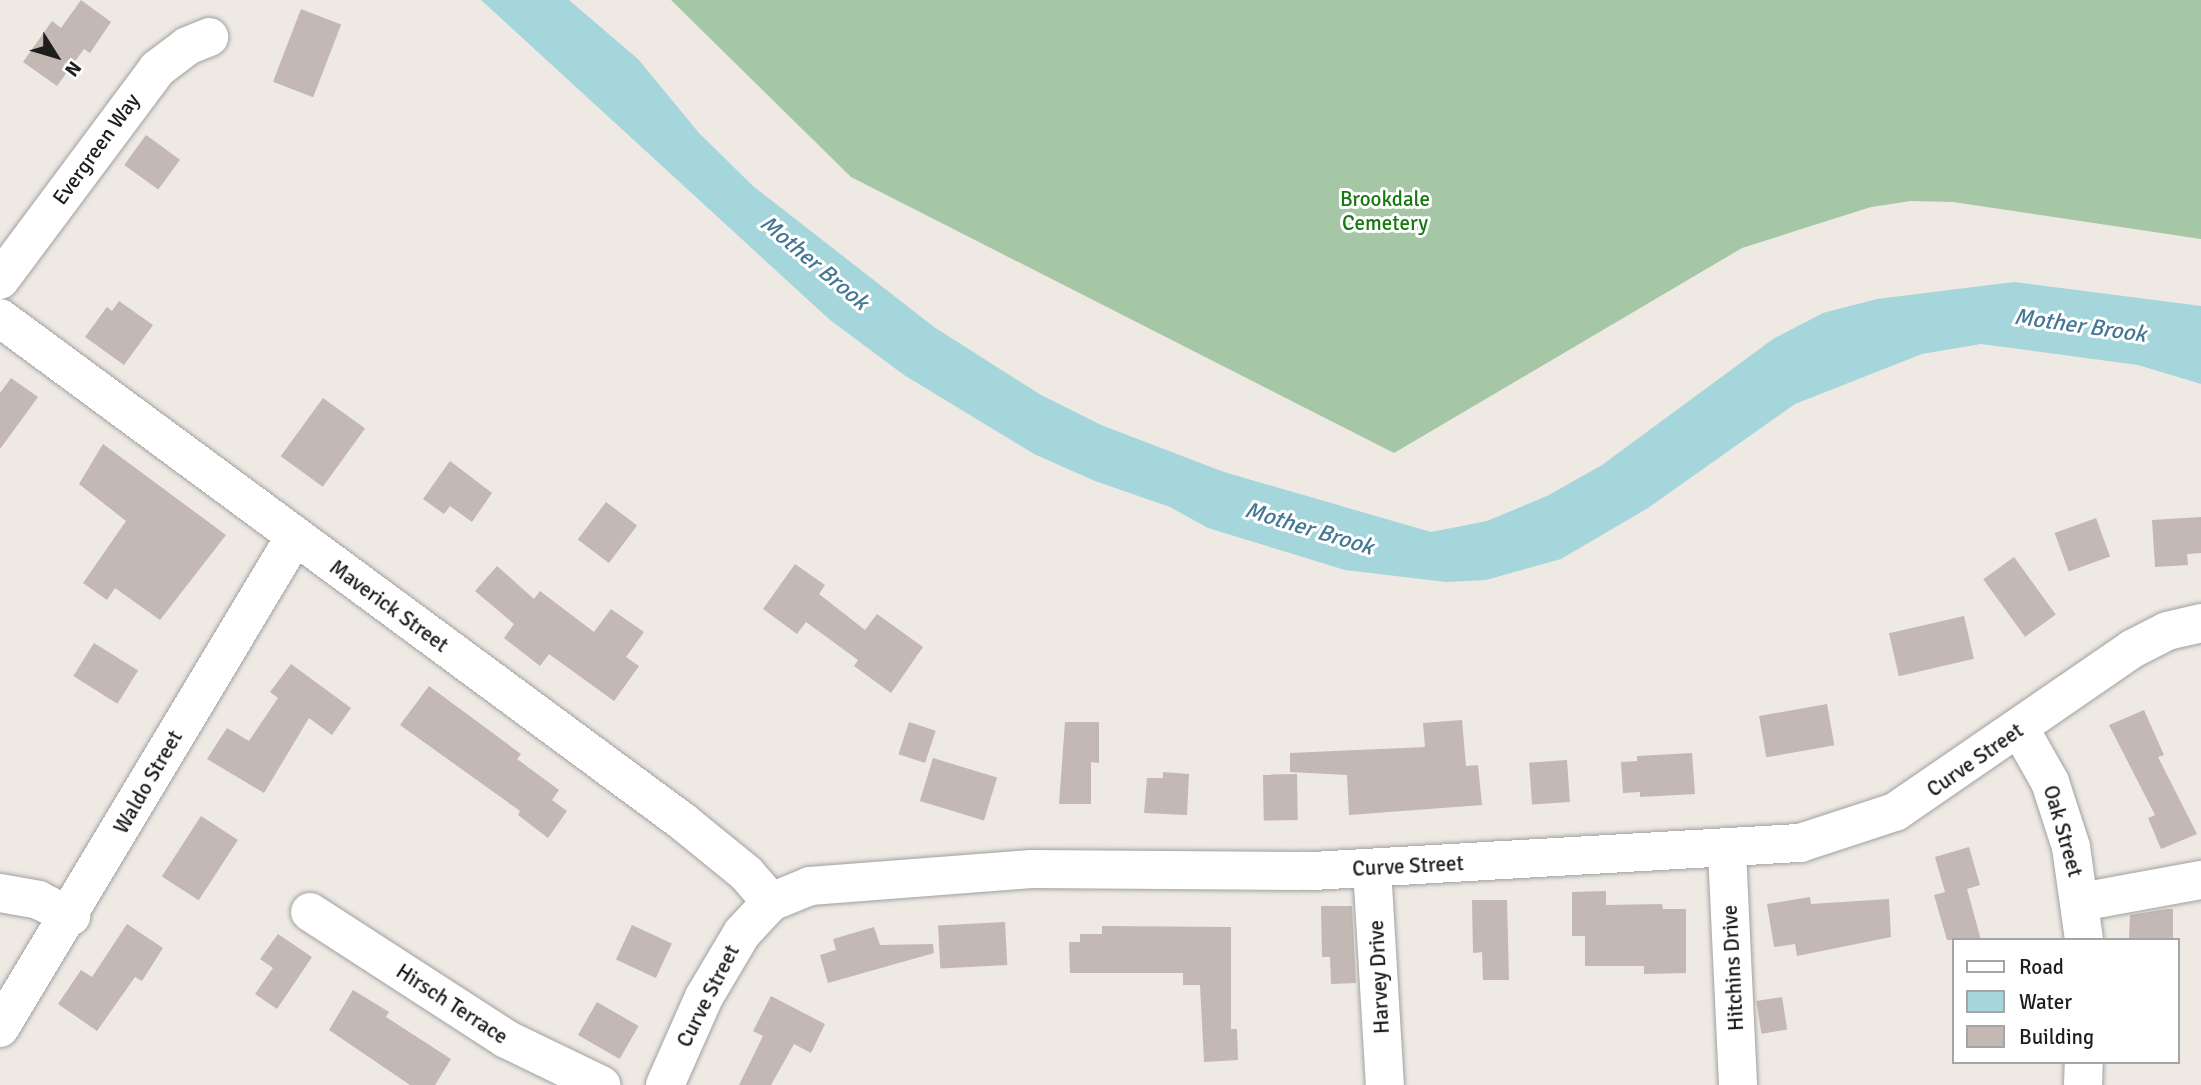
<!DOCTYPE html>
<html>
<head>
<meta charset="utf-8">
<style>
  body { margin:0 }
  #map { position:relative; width:2201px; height:1085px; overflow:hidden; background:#eee9e3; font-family:Signika,sans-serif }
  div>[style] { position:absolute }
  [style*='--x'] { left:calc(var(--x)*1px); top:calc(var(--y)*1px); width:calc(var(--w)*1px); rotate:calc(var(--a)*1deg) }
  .cemetery>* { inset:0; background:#a5c7a6 }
  .water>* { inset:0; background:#a5d6db }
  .building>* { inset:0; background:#c3b8b3; transform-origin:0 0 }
  .roads { filter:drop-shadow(0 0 2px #a1a1a1) drop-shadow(0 0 2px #a1a1a1) }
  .minor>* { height:38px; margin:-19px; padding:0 19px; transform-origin:19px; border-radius:19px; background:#fff }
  span { translate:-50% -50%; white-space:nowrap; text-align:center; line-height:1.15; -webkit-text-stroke:6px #fff; paint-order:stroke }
  .street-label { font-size:21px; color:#1d1d1d }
  .park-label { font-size:21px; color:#14790e }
  .water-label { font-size:23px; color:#437793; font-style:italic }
  .legend { position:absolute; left:1952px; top:938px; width:228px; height:126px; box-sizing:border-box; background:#fff; border:2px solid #a5a5a5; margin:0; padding:9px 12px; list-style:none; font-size:21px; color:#1d1d1d }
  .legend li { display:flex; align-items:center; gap:14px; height:35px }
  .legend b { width:35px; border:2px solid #a5a5a5 }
  .north { position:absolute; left:21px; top:21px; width:70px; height:70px; -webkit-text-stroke:5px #fff; paint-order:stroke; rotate:127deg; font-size:19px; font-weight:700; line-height:28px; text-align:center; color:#1d1d1d }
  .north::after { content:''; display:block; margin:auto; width:24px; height:32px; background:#1d1d1d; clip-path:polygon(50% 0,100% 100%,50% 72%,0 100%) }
</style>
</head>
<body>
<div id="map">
  <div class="cemetery">
    <div style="clip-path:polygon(671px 0,2201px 0,2201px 239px,1953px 202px,1911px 201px,1871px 207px,1742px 248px,1394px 453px,851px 177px)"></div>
  </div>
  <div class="water">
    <div style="clip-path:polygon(481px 0,569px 0,638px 59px,699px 133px,753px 186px,934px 327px,1041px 395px,1101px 425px,1224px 472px,1431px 532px,1487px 521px,1547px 496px,1602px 465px,1773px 339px,1823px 313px,1877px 299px,2014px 282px,2201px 306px,2201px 384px,2138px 365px,1981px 344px,1922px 354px,1795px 404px,1648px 508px,1561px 559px,1486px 580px,1446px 582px,1345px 570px,1208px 528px,1170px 507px,1095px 481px,1034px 454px,904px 375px,830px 320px)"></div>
  </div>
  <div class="building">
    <div style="clip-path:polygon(81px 0,111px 22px,90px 53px,84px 49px,57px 86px,23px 62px,52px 21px,61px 28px)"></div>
    <div style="left:301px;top:9px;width:43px;height:78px;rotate:21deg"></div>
    <div style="left:146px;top:135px;width:42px;height:37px;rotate:36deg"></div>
    <div style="clip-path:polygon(119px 301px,153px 325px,124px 365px,85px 337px,107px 307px,112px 311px)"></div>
    <div style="clip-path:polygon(11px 378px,38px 397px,0 449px,0 393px)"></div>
    <div style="left:323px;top:398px;width:52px;height:72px;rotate:36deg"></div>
    <div style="clip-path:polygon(103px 444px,226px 535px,160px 620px,115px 588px,107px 600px,83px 583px,126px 521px,79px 484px)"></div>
    <div style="clip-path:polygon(450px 461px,492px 493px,472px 522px,450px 506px,444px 514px,423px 499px)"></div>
    <div style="left:606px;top:502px;width:39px;height:47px;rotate:37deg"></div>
    <div style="clip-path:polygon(2201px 517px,2201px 553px,2187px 554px,2188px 565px,2155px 567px,2152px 520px)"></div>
    <div style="left:2096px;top:518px;width:41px;height:44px;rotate:70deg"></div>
    <div style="left:2014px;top:557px;width:71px;height:38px;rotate:54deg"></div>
    <div style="clip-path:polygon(795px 564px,825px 585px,819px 594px,865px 630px,877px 614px,923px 647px,891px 693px,854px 666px,858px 660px,806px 622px,797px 634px,763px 609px)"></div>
    <div style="clip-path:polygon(497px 566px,534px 599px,540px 591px,594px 632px,611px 609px,644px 632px,626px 657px,639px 666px,614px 701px,549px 654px,540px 666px,504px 638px,514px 624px,475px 591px)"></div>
    <div style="left:1964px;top:616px;width:44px;height:77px;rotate:77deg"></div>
    <div style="left:94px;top:643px;width:52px;height:39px;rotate:32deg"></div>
    <div style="clip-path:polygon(291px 664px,351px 708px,332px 735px,309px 718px,264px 793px,207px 759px,227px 728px,249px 741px,278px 698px,270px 692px)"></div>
    <div style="clip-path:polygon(429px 686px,521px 754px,517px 759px,559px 790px,552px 800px,567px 811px,548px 838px,518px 815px,520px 811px,400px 725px)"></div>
    <div style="left:1827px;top:704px;width:42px;height:69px;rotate:80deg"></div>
    <div style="clip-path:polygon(2144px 710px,2164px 755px,2158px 757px,2197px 834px,2161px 849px,2148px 818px,2155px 815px,2109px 725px)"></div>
    <div style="clip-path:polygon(1462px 720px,1466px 766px,1478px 765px,1482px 805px,1349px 815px,1347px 775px,1290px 772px,1290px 753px,1425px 747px,1423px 723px)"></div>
    <div style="left:909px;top:722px;width:28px;height:34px;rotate:18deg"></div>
    <div style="clip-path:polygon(1065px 722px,1099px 722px,1099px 763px,1091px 762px,1091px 804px,1059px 804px)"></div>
    <div style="clip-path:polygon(1692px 753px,1695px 794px,1640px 797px,1640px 792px,1623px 793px,1621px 762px,1637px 761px,1637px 756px)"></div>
    <div style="left:933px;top:758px;width:67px;height:45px;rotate:17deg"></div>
    <div style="left:1567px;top:760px;width:42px;height:38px;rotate:86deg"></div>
    <div style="clip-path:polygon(1163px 772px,1189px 774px,1187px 815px,1144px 813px,1147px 778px,1163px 778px)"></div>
    <div style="left:1297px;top:774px;width:46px;height:34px;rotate:89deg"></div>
    <div style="left:201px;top:816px;width:44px;height:72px;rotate:33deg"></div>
    <div style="clip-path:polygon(1969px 847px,1980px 885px,1967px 889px,1981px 940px,1947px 940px,1934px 895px,1945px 892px,1935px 857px)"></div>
    <div style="clip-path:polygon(1606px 891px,1606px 905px,1662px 904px,1663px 909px,1686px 909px,1686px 973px,1644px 974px,1644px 966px,1585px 966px,1585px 936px,1572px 936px,1572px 892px)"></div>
    <div style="clip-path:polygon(1810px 897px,1811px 904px,1889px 899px,1891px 937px,1797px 956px,1795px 944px,1774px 947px,1767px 904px)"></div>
    <div style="clip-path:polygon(1472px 900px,1507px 900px,1509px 980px,1483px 980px,1482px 952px,1473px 953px)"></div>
    <div style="clip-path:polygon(1321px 906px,1352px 906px,1356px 983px,1331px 984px,1330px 957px,1322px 957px)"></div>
    <div style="clip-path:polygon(2167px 909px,2173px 909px,2173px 940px,2129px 940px,2130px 915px)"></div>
    <div style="left:1005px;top:922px;width:43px;height:67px;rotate:87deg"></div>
    <div style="clip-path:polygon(127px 924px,163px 948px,142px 981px,135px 977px,97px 1031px,58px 1004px,81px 970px,92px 977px)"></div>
    <div style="left:632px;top:925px;width:44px;height:38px;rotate:25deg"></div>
    <div style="clip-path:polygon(1102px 926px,1231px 927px,1231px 1029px,1237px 1029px,1238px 1060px,1204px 1062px,1200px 985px,1183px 985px,1183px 973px,1070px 973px,1069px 942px,1080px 942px,1080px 934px,1102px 934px)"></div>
    <div style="clip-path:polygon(874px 927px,880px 945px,933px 944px,934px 953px,828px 983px,820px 955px,836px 950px,833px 939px)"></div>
    <div style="clip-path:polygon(278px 934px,312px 957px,277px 1009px,255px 994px,273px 968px,260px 959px)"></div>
    <div style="clip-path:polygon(353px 990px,389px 1012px,386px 1017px,451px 1059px,435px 1085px,410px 1085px,329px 1030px)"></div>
    <div style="clip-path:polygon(771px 996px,825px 1024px,811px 1053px,794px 1044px,771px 1085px,739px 1085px,763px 1036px,753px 1031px)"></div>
    <div style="left:1782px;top:997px;width:33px;height:26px;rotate:81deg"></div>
    <div style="left:597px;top:1002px;width:48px;height:38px;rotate:30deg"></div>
  </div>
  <div class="roads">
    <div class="minor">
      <div style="--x:0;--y:280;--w:263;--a:-53.3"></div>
      <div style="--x:157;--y:69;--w:38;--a:-37"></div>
      <div style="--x:187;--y:46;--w:24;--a:-22"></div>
      <div style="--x:0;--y:318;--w:847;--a:36.41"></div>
      <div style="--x:682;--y:821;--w:82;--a:39.1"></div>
      <div style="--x:746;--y:873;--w:38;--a:49"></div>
      <div style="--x:2020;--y:729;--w:61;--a:60.5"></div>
      <div style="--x:2050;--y:782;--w:68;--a:72.1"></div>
      <div style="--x:2071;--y:847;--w:94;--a:82"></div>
      <div style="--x:1727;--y:851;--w:234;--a:87.3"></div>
      <div style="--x:1372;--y:868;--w:217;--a:86.6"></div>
      <div style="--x:0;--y:893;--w:39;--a:10"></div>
      <div style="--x:38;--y:900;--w:37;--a:26"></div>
      <div style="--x:2081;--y:902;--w:122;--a:-10.4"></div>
      <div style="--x:310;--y:912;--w:234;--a:32.9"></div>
      <div style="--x:506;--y:1039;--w:106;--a:25.8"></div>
      <div style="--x:0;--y:1028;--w:574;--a:-59.05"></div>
      <div style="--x:665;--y:1085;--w:96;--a:-66.1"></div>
      <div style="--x:704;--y:997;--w:74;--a:-59.3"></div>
      <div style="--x:742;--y:933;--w:42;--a:-46.9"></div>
      <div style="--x:771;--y:902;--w:42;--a:-22.3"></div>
      <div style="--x:810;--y:886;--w:222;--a:-4.4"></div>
      <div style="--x:1031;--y:869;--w:282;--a:0.4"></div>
      <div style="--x:1313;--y:871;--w:488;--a:-3.3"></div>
      <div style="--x:1800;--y:843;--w:100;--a:-18.1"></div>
      <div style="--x:1895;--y:812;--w:288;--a:-34.5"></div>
      <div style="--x:2132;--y:649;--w:39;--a:-27"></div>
      <div style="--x:2167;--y:631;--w:35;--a:-13"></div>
      <div style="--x:2083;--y:1085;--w:23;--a:-88"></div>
    </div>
  </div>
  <div class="street-label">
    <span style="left:96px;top:149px;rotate:-54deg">Evergreen Way</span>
    <span style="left:389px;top:606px;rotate:36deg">Maverick Street</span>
    <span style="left:1975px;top:760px;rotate:-35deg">Curve Street</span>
    <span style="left:148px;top:782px;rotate:-60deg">Waldo Street</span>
    <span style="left:2063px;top:831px;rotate:74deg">Oak Street</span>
    <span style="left:1408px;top:866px;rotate:-3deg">Curve Street</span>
    <span style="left:1733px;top:968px;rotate:-93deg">Hitchins Drive</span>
    <span style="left:1379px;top:977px;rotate:-93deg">Harvey Drive</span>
    <span style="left:708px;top:996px;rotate:-63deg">Curve Street</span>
    <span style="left:452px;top:1004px;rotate:33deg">Hirsch Terrace</span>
  </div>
  <div class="park-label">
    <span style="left:1385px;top:211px">Brookdale<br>Cemetery</span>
  </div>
  <div class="water-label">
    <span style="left:814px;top:263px;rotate:40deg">Mother Brook</span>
    <span style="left:2080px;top:326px;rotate:8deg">Mother Brook</span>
    <span style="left:1309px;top:529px;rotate:17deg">Mother Brook</span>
  </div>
  <ul class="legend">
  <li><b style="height:9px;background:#fff"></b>Road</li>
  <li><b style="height:19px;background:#a5d6db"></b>Water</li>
  <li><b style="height:19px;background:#c3b8b3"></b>Building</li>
  </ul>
  <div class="north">N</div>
</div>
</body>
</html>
